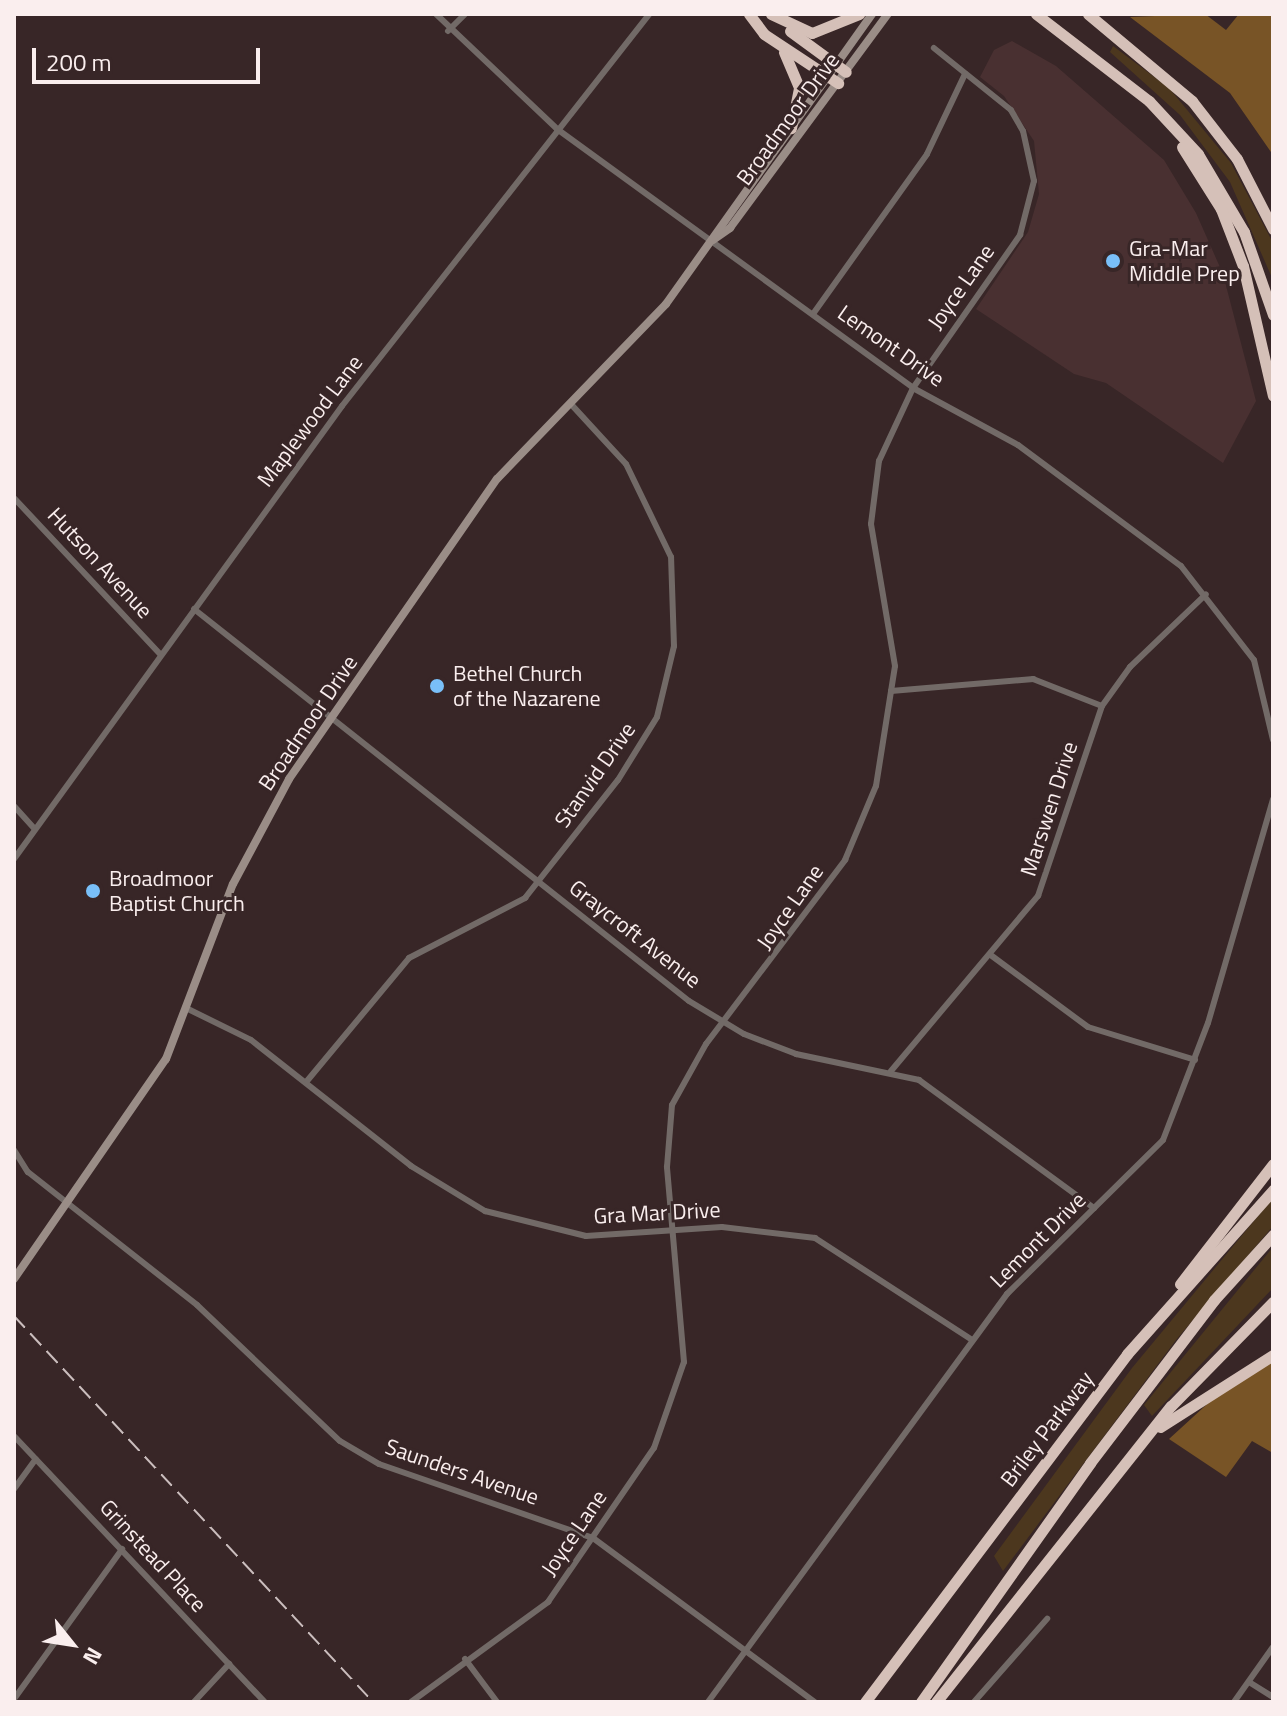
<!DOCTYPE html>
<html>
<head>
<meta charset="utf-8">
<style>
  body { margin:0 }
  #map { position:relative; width:1287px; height:1716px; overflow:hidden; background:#382627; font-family:"Titillium Web",sans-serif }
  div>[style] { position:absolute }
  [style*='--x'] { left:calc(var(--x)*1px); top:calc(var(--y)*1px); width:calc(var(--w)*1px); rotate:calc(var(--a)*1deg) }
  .built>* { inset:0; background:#493031 }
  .green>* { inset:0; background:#4c371e }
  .forest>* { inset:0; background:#785426 }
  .street>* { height:6px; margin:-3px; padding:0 3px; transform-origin:3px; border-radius:3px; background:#726a67 }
  .secondary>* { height:8px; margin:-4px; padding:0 4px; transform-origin:4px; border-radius:4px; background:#9a8d87 }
  .highway>* { height:11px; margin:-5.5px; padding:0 5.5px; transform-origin:5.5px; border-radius:5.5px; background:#d5c0b8 }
  .rail>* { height:2px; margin-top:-1px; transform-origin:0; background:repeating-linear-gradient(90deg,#cbbebe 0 16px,transparent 0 24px) }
  .dots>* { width:22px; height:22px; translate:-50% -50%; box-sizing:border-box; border:4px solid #382627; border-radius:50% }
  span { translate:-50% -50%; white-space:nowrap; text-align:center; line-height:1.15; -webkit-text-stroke:6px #382627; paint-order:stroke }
  .street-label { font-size:22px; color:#faeeee }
  .poi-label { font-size:22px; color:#faeeee }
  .left { translate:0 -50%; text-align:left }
  .frame { position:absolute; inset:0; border:16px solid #faeeee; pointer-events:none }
  .north { position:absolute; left:32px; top:1604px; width:80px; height:80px; -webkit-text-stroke:6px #382627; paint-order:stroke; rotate:120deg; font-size:22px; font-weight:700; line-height:32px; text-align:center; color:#faeeee }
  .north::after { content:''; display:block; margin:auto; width:28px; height:36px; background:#faeeee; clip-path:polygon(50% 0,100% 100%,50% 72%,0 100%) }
  .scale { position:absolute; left:32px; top:48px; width:228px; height:36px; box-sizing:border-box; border:4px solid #faeeee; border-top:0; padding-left:10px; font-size:24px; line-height:28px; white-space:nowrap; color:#faeeee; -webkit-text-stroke:6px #382627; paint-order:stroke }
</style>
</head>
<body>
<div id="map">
  <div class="built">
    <div style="clip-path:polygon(1012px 41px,1056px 66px,1164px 160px,1196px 213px,1223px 274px,1256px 401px,1223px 463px,1106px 383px,1074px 374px,976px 309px,1028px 232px,1039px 194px,1034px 141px,1004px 96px,980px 77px,994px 50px)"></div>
  </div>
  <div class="green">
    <div style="clip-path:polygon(1113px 46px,1169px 88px,1231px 163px,1273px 243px,1273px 280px,1230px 182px,1180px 115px,1110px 52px)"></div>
    <div style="clip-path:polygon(1273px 1198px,1273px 1226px,1176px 1340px,1003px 1571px,994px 1556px,1132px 1368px)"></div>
    <div style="clip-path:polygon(1273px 1247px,1273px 1288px,1152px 1416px,1144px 1405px)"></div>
  </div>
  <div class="forest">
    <div style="clip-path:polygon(1205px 14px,1226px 30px,1239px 14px,1273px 14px,1273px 155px,1230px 93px,1130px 17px)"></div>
    <div style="clip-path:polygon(1273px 1358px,1273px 1453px,1252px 1441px,1226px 1477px,1169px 1439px,1240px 1374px)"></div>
  </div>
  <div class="street">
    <div style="--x:436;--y:14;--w:167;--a:43.5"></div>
    <div style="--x:557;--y:129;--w:440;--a:36"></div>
    <div style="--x:913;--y:388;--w:119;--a:28.5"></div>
    <div style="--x:1018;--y:445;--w:203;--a:36.6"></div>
    <div style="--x:1181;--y:566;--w:119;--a:52.2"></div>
    <div style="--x:1254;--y:660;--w:82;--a:76.6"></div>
    <div style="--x:448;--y:31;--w:24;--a:-45"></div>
    <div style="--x:813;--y:314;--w:196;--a:-54.5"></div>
    <div style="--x:927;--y:154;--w:89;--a:-64.6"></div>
    <div style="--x:14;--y:498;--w:214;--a:46.9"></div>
    <div style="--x:194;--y:609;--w:631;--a:38.38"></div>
    <div style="--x:689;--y:1001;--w:64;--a:31"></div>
    <div style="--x:744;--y:1034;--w:56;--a:21"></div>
    <div style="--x:796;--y:1054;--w:126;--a:11.9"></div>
    <div style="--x:919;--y:1080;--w:217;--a:36.2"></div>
    <div style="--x:891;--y:691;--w:143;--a:-4.8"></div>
    <div style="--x:1033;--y:679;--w:74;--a:21.4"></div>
    <div style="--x:14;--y:806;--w:31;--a:48"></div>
    <div style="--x:14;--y:859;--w:559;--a:-54.09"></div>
    <div style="--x:342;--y:406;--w:498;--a:-51.9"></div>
    <div style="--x:992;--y:956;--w:119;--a:36.5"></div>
    <div style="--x:1088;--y:1027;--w:112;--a:17.1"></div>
    <div style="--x:188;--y:1009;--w:70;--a:26.2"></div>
    <div style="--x:251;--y:1040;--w:204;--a:38.2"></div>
    <div style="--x:411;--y:1166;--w:87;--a:31.3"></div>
    <div style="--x:485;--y:1211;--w:104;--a:13.9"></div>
    <div style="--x:586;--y:1236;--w:136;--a:-3.8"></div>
    <div style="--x:722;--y:1227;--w:94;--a:6.7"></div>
    <div style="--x:815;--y:1238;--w:187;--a:33"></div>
    <div style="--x:891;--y:1071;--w:229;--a:-50"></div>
    <div style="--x:1038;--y:896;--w:200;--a:-71.4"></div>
    <div style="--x:1102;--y:706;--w:48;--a:-54.3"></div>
    <div style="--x:1130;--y:667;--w:105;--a:-43.8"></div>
    <div style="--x:307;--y:1081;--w:160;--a:-50.3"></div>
    <div style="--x:409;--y:958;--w:131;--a:-27.3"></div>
    <div style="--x:525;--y:898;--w:150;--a:-51.8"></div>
    <div style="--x:618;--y:780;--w:74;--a:-58.2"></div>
    <div style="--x:657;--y:717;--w:73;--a:-76.5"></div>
    <div style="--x:674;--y:646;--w:89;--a:-91.9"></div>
    <div style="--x:671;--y:557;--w:103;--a:-115.8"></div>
    <div style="--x:626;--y:464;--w:83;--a:-132.6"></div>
    <div style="--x:14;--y:1150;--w:26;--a:58"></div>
    <div style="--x:28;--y:1172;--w:215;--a:38.2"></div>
    <div style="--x:197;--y:1305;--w:197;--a:43.6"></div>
    <div style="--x:340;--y:1441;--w:45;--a:30.5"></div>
    <div style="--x:379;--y:1464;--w:226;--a:19.1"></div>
    <div style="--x:593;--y:1538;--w:276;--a:36.5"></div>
    <div style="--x:14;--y:1436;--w:366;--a:46.7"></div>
    <div style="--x:14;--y:1489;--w:37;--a:-54"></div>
    <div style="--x:465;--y:1659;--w:54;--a:53.3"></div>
    <div style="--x:1249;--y:1682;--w:28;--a:32"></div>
    <div style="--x:14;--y:1699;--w:185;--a:-54.2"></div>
    <div style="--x:194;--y:1702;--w:52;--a:-47.4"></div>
    <div style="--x:411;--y:1702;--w:170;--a:-36.1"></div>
    <div style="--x:548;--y:1602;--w:187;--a:-55.5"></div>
    <div style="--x:654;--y:1448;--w:91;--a:-70.8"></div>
    <div style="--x:684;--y:1362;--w:196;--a:-95"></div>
    <div style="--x:667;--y:1167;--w:62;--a:-85.4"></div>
    <div style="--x:672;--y:1105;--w:70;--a:-60.9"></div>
    <div style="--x:706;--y:1044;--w:231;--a:-52.9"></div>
    <div style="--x:845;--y:860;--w:80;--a:-67.3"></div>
    <div style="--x:876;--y:786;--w:121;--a:-81"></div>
    <div style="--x:895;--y:666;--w:144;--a:-99.6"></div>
    <div style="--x:871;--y:524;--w:64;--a:-82.8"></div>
    <div style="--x:879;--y:461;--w:81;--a:-65"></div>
    <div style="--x:913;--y:388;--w:187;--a:-55"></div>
    <div style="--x:1020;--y:235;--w:56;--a:-75.5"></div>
    <div style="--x:1034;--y:181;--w:51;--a:-102.4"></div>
    <div style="--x:1023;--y:131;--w:24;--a:-120"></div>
    <div style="--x:1011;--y:110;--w:99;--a:-141.2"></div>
    <div style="--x:708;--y:1702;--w:506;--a:-53.76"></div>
    <div style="--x:1007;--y:1294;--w:219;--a:-44.6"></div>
    <div style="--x:1163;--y:1140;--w:125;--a:-69"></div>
    <div style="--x:1208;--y:1023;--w:233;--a:-73.8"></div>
    <div style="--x:974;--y:1702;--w:111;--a:-48.7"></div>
    <div style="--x:1234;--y:1702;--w:67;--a:-54.7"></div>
  </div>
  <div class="secondary">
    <div style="--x:713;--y:240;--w:21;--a:-35"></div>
    <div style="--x:730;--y:228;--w:266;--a:-53.6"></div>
    <div style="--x:14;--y:1279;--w:267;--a:-55.4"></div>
    <div style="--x:166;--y:1059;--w:187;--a:-69.1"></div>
    <div style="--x:233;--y:884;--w:119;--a:-61.9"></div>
    <div style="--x:289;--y:779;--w:365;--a:-55.3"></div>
    <div style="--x:497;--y:479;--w:243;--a:-46"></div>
    <div style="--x:666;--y:304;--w:356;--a:-54.6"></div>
  </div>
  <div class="highway">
    <div style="--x:749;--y:14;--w:25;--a:53"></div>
    <div style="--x:764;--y:34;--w:89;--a:33.5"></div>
    <div style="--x:771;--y:14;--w:45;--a:24.9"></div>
    <div style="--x:812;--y:33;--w:51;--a:-22"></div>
    <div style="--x:1036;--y:14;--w:143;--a:37.6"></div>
    <div style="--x:1149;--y:101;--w:72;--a:47.2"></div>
    <div style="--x:1198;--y:154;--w:91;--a:59.5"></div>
    <div style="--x:1244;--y:232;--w:88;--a:70.7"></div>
    <div style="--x:1088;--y:14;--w:136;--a:39.9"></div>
    <div style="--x:1192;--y:101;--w:73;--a:52.2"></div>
    <div style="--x:1237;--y:159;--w:79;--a:62.8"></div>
    <div style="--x:790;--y:31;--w:69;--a:36.2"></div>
    <div style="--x:784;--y:52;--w:39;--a:67"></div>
    <div style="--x:799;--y:88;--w:41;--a:101.3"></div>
    <div style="--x:1182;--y:147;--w:73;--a:57.8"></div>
    <div style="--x:1221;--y:209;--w:61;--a:68.9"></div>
    <div style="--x:1243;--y:266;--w:133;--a:77"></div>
    <div style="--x:1180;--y:1284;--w:152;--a:-52.2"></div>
    <div style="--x:1160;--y:1427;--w:134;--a:-32.5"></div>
    <div style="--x:865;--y:1702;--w:436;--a:-53"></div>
    <div style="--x:1127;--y:1354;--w:220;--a:-48.3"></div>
    <div style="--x:921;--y:1702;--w:293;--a:-54.7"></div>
    <div style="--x:1090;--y:1463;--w:205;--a:-52.7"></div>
    <div style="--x:1214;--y:1300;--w:88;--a:-47.8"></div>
    <div style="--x:936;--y:1702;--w:378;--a:-51.6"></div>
    <div style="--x:1171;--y:1406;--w:146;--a:-45.6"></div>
  </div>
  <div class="rail">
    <div style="--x:14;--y:1316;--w:527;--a:47.08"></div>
  </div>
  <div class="dots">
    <div style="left:1113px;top:261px;background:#79bff8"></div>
    <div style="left:437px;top:686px;background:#79bff8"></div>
    <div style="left:93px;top:891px;background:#79bff8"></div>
  </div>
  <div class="street-label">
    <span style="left:788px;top:119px;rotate:-54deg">Broadmoor Drive</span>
    <span style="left:961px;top:287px;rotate:-55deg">Joyce Lane</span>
    <span style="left:891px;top:346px;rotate:35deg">Lemont Drive</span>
    <span style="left:310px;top:421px;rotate:-53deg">Maplewood Lane</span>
    <span style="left:100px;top:563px;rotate:47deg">Hutson Avenue</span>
    <span style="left:308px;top:723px;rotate:-56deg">Broadmoor Drive</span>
    <span style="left:595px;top:775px;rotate:-55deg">Stanvid Drive</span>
    <span style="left:1049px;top:809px;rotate:-72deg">Marswen Drive</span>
    <span style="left:790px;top:907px;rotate:-55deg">Joyce Lane</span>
    <span style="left:635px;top:934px;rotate:38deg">Graycroft Avenue</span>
    <span style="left:657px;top:1213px;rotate:-3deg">Gra Mar Drive</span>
    <span style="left:1038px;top:1240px;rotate:-45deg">Lemont Drive</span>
    <span style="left:1047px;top:1429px;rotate:-53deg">Briley Parkway</span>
    <span style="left:462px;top:1472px;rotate:19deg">Saunders Avenue</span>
    <span style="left:574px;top:1533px;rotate:-56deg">Joyce Lane</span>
    <span style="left:153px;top:1556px;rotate:47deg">Grinstead Place</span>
  </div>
  <div class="poi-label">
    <span class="left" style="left:1129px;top:261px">Gra-Mar<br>Middle Prep</span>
    <span class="left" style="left:453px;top:686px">Bethel Church<br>of the Nazarene</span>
    <span class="left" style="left:109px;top:891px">Broadmoor<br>Baptist Church</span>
  </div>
  <div class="frame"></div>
  <div class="north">N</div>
  <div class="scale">200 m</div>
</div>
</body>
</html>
